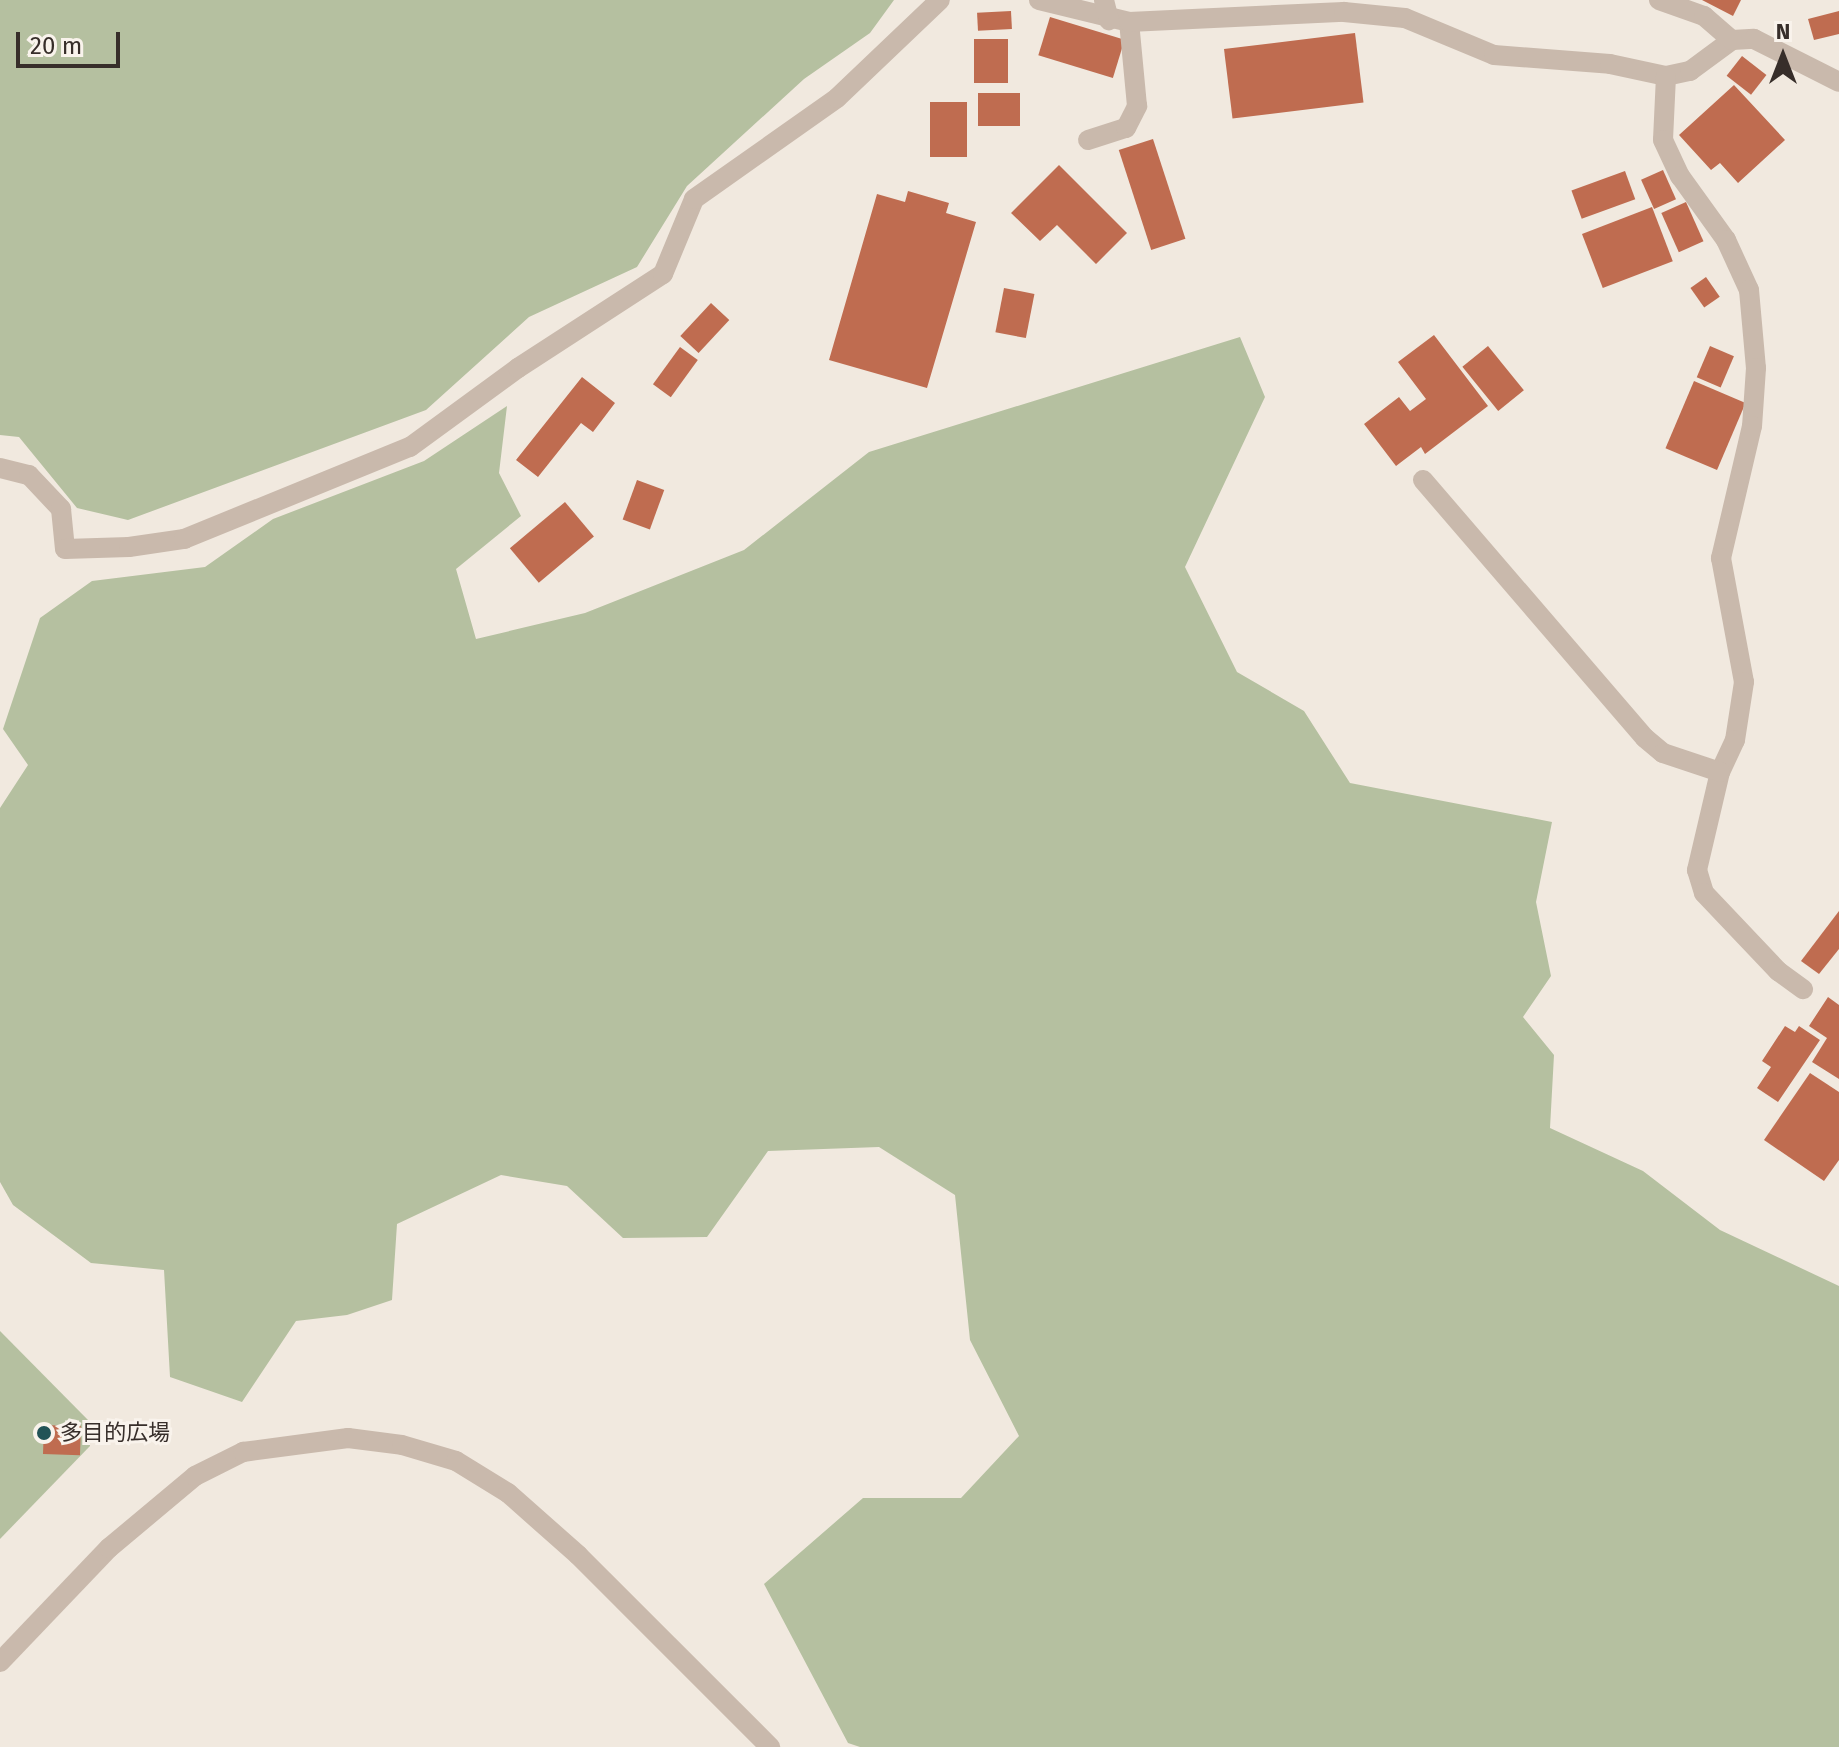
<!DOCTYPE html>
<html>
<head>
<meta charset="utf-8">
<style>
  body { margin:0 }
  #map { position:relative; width:1839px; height:1747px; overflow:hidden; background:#f1e9df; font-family:"Fira Sans","Noto Sans JP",sans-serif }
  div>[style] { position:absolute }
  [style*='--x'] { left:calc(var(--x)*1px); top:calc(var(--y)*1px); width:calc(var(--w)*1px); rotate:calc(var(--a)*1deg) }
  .green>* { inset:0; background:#b5c0a0 }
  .building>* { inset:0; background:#bf6c50; transform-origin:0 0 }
  .service>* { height:20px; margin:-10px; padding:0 10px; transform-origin:10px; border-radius:10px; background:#c9b9ac }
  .minor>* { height:20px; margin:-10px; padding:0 10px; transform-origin:10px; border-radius:10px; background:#c9b9ac }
  .tertiary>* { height:20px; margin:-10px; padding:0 10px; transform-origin:10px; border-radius:10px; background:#c9b9ac }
  .dots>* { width:22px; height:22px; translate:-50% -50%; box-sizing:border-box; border:4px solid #f9f3ec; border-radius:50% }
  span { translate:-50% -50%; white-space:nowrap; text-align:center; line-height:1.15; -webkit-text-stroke:6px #f9f3ec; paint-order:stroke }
  .poi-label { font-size:22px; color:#372e2a }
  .left { translate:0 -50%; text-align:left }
  .north { position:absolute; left:1743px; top:16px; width:80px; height:80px; -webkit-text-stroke:6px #f9f3ec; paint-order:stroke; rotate:0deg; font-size:22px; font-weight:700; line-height:32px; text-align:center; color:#372e2a }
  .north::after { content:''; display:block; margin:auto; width:28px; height:36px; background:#372e2a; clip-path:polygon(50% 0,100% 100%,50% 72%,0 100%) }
  .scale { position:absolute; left:16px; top:32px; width:104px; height:36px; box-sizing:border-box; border:4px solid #372e2a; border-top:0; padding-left:10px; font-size:24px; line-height:28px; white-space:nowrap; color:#372e2a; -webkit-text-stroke:6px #f9f3ec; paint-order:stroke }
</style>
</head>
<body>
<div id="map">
  <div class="green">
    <div style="clip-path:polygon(0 0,894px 0,870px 33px,804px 79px,687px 186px,637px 267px,529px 317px,426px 410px,128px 520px,77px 508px,19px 437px,0 435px)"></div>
    <div style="clip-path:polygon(1240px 337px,1265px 397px,1185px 567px,1237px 672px,1304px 711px,1350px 783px,1552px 822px,1536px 902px,1551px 976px,1523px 1017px,1554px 1055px,1550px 1128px,1643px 1171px,1720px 1230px,1839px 1286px,1839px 1747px,860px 1747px,848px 1743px,764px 1584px,863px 1498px,961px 1498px,1019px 1436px,970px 1340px,955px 1195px,879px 1147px,768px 1151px,707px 1237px,623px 1238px,567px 1186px,501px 1175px,397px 1224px,392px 1300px,347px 1315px,296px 1321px,242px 1402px,170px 1377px,164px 1270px,91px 1263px,13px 1205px,0 1182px,0 808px,28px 765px,3px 729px,40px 618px,92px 581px,205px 567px,273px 519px,424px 461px,507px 406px,499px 473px,521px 516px,456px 569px,476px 639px,585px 613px,744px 550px,869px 452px)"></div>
    <div style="clip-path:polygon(0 1331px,88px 1420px,90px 1446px,0 1539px)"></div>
  </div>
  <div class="building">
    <div style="clip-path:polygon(1702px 0,1741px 0,1733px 16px)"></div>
    <div style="left:1011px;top:11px;width:18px;height:34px;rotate:87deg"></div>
    <div style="clip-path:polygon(1839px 11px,1839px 34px,1814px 40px,1808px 19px)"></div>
    <div style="left:1050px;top:17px;width:78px;height:40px;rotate:17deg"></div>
    <div style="left:1355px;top:33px;width:70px;height:132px;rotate:83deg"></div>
    <div style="left:974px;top:39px;width:34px;height:44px"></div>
    <div style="left:1742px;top:56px;width:31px;height:25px;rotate:38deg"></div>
    <div style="clip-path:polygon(1734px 85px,1785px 140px,1738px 183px,1720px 163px,1711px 170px,1679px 135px)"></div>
    <div style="left:1020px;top:93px;width:33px;height:42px;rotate:90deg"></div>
    <div style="left:930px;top:102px;width:37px;height:55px"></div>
    <div style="left:1153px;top:139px;width:105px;height:36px;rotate:72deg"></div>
    <div style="clip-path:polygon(1059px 165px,1127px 233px,1096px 264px,1057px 225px,1040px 241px,1011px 213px)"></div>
    <div style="left:1663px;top:170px;width:32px;height:24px;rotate:66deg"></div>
    <div style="left:1625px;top:171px;width:30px;height:57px;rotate:70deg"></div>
    <div style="clip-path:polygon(908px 191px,949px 203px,946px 213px,976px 222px,927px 388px,829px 360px,877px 194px,905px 202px)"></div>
    <div style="left:1686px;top:202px;width:43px;height:27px;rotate:66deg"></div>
    <div style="left:1652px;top:207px;width:58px;height:75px;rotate:69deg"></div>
    <div style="left:1706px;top:277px;width:24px;height:19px;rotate:55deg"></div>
    <div style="left:1004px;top:288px;width:31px;height:45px;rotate:11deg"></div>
    <div style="left:711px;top:303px;width:25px;height:45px;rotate:43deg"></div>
    <div style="clip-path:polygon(1434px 335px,1488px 406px,1425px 454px,1421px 447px,1396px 466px,1364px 424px,1399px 397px,1410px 411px,1426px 399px,1398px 362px)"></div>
    <div style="left:1488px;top:346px;width:57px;height:33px;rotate:51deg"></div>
    <div style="left:1710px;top:346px;width:26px;height:34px;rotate:23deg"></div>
    <div style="left:680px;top:347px;width:22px;height:46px;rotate:36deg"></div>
    <div style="clip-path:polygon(582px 377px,615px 403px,593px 432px,581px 423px,538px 477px,516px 460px)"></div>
    <div style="left:1694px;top:381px;width:56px;height:73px;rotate:23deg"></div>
    <div style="left:637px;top:480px;width:29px;height:42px;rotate:20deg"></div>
    <div style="left:565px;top:502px;width:45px;height:72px;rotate:50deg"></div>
    <div style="clip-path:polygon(1839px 911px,1839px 949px,1819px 974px,1801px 961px)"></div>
    <div style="clip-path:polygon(1828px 997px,1839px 1005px,1839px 1079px,1812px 1062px,1827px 1038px,1809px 1026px)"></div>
    <div style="clip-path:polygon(1785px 1026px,1795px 1032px,1799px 1026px,1820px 1040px,1778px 1102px,1757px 1088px,1771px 1067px,1762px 1061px)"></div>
    <div style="clip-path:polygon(1810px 1073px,1839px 1092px,1839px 1160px,1824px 1181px,1764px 1140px)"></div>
    <div style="left:44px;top:1425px;width:37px;height:29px;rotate:2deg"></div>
  </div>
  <div class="service">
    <div style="--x:1088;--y:140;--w:40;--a:-18"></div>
    <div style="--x:1126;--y:128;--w:25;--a:-63"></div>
    <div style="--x:1137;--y:106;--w:84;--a:-95.4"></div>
  </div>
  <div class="minor">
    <div style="--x:1039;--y:0;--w:93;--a:13.7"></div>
    <div style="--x:1129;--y:22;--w:215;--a:-2.7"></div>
    <div style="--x:1344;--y:12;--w:61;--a:5.6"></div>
    <div style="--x:1405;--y:18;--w:96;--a:22.6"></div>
    <div style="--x:1494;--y:55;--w:116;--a:4.4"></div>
    <div style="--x:1610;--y:64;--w:57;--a:12.1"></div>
    <div style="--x:1666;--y:76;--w:25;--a:-12"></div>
    <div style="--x:1690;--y:71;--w:52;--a:-36.4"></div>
    <div style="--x:1732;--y:40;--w:22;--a:-3"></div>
    <div style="--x:1754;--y:39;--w:95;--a:26.8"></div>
    <div style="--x:1104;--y:0;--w:21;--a:76"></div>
    <div style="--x:1659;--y:0;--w:48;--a:19.6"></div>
    <div style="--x:1704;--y:16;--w:37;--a:41"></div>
    <div style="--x:1666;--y:76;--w:64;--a:92.7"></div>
    <div style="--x:1663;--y:140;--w:40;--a:65"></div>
    <div style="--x:1680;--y:176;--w:79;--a:54.3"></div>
    <div style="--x:1726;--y:240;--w:55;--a:65.3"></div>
    <div style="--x:1749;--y:290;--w:78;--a:84.9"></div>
    <div style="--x:1756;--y:368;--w:58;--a:93.9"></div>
    <div style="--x:1752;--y:426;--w:136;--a:103.2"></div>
    <div style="--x:1721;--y:558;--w:126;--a:79.5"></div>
    <div style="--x:1744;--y:682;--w:59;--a:98.8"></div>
    <div style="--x:1735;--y:740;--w:35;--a:115"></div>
    <div style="--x:1720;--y:772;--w:101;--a:103.2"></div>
    <div style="--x:1697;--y:870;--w:24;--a:73"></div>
    <div style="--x:1704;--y:893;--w:108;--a:46.5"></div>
    <div style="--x:1778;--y:971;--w:31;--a:36"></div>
    <div style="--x:0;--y:468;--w:30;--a:14"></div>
    <div style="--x:29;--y:475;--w:47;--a:46.7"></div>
    <div style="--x:61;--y:509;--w:40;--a:84.3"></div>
    <div style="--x:65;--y:549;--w:64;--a:-1.8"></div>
    <div style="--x:129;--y:547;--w:56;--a:-8.3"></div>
    <div style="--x:184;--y:539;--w:244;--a:-22.2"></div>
    <div style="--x:410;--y:447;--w:134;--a:-36.2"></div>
    <div style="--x:518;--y:368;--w:173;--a:-33"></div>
    <div style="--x:663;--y:274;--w:81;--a:-67.5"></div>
    <div style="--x:694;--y:199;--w:175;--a:-35.2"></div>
    <div style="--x:837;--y:98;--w:142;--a:-43.6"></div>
    <div style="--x:1423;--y:480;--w:340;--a:49.3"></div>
    <div style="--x:1645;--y:738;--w:23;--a:40"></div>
    <div style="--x:1663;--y:753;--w:60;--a:18.4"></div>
  </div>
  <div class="tertiary">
    <div style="--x:0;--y:1662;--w:158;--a:-46.3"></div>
    <div style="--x:109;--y:1548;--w:112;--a:-39.9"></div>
    <div style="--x:195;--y:1476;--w:54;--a:-26.6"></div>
    <div style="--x:243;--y:1452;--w:106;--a:-7.6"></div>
    <div style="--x:348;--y:1438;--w:54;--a:7.4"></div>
    <div style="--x:402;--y:1445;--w:56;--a:16.5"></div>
    <div style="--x:456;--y:1461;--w:61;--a:31.6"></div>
    <div style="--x:508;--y:1493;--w:94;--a:41.5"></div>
    <div style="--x:578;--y:1555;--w:272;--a:45"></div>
  </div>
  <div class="dots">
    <div style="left:44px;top:1433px;background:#225357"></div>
  </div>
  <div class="poi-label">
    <span class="left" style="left:60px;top:1433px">多目的広場</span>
  </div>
  <div class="north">N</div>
  <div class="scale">20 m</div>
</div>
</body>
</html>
